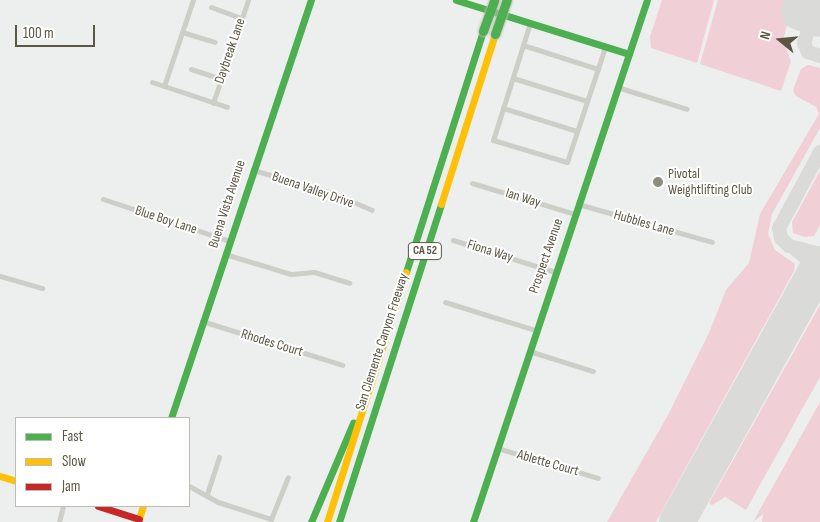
<!DOCTYPE html>
<html>
<head>
<meta charset="utf-8">
<style>
  body { margin:0 }
  #map { position:relative; width:820px; height:522px; overflow:hidden; background:#edeeee; font-family:"Sofia Sans Condensed",sans-serif }
  div>[style] { position:absolute }
  [style*='--x'] { left:calc(var(--x)*1px); top:calc(var(--y)*1px); width:calc(var(--w)*1px); rotate:calc(var(--a)*1deg) }
  .green>* { inset:0; background:#f0cfd7 }
  .taxiway>* { height:14px; margin:-7px; padding:0 7px; transform-origin:7px; border-radius:7px; background:#dadad8 }
  .runway>* { height:36px; margin:-18px; padding:0 18px; transform-origin:18px; border-radius:18px; background:#dadad8 }
  .street>* { height:5px; margin:-2.5px; padding:0 2.5px; transform-origin:2.5px; border-radius:2.5px; background:#cecec9 }
  .fast>* { height:7px; margin:-3.5px; padding:0 3.5px; transform-origin:3.5px; border-radius:3.5px; background:#4caf50 }
  .slow>* { height:7px; margin:-3.5px; padding:0 3.5px; transform-origin:3.5px; border-radius:3.5px; background:#ffc107 }
  .jam>* { height:7px; margin:-3.5px; padding:0 3.5px; transform-origin:3.5px; border-radius:3.5px; background:#c62828 }
  .bridges { filter:drop-shadow(0 0 1px #bebcb1) drop-shadow(0 0 1px #bebcb1) }
  .fast-bridge>* { height:9px; margin:-4.5px; padding:0 4.5px; transform-origin:4.5px; border-radius:4.5px; background:#4caf50 }
  .dots>* { width:14px; height:14px; translate:-50% -50%; box-sizing:border-box; border:2px solid #fff; border-radius:50% }
  span { translate:-50% -50%; white-space:nowrap; text-align:center; line-height:1.15; -webkit-text-stroke:4px #fff; paint-order:stroke }
  .shield-label span { padding:1px 4px; background:#fff; border:1px solid; border-radius:4px; -webkit-text-stroke-width:0 }
  .shield-label { font-size:12px; color:#5b5743; font-weight:700 }
  .street-label { font-size:14px; color:#5b5743 }
  .poi-label { font-size:14px; color:#5b5743 }
  .left { translate:0 -50%; text-align:left }
  .legend { position:absolute; left:15px; top:417px; width:175px; height:90px; box-sizing:border-box; background:#fff; border:1px solid #bdbcb4; margin:0; padding:6px 9px; list-style:none; font-size:15px; color:#5b5743 }
  .legend li { display:flex; align-items:center; gap:10px; height:25px }
  .legend b { width:25px; border:1px solid #bdbcb4 }
  .north { position:absolute; left:755px; top:15px; width:50px; height:50px; -webkit-text-stroke:4px #fff; paint-order:stroke; rotate:287deg; font-size:14px; font-weight:700; line-height:20px; text-align:center; color:#5b5743 }
  .north::after { content:''; display:block; margin:auto; width:18px; height:22px; background:#5b5743; clip-path:polygon(50% 0,100% 100%,50% 72%,0 100%) }
  .scale { position:absolute; left:15px; top:25px; width:80px; height:22px; box-sizing:border-box; border:2px solid #5b5743; border-top:0; padding-left:6px; font-size:15px; line-height:18px; white-space:nowrap; color:#5b5743; -webkit-text-stroke:4px #fff; paint-order:stroke }
</style>
</head>
<body>
<div id="map">
  <div class="green">
    <div style="clip-path:polygon(662px 0,714px 0,697px 63px,651px 48px,650px 37px)"></div>
    <div style="clip-path:polygon(718px 0,794px 0,783px 40px,791px 61px,781px 91px,700px 64px)"></div>
    <div style="clip-path:polygon(808px 65px,820px 68px,820px 128px,772px 214px,768px 234px,775px 250px,795px 264px,794px 271px,656px 522px,607px 522px,668px 415px,709px 333px,726px 290px,749px 263px,760px 214px,819px 114px,816px 107px,796px 96px,793px 90px,801px 69px)"></div>
    <div style="clip-path:polygon(820px 171px,820px 225px,814px 236px,805px 237px,793px 233px,792px 222px)"></div>
    <div style="clip-path:polygon(820px 305px,820px 377px,746px 510px,725px 497px,712px 505px,709px 503px)"></div>
    <div style="clip-path:polygon(820px 402px,820px 522px,762px 522px,763px 514px,753px 522px)"></div>
  </div>
  <div class="taxiway">
    <div style="--x:819;--y:0;--w:3;--a:72"></div>
    <div style="--x:820;--y:24;--w:12;--a:160"></div>
    <div style="--x:809;--y:28;--w:16;--a:108"></div>
    <div style="--x:804;--y:43;--w:10;--a:66"></div>
    <div style="--x:808;--y:52;--w:13;--a:18"></div>
    <div style="--x:820;--y:152;--w:86;--a:118.3"></div>
    <div style="--x:779;--y:228;--w:10;--a:79"></div>
    <div style="--x:781;--y:238;--w:11;--a:45"></div>
    <div style="--x:789;--y:246;--w:32;--a:14"></div>
    <div style="--x:786;--y:323;--w:52;--a:-61.5"></div>
    <div style="--x:811;--y:277;--w:18;--a:-103"></div>
    <div style="--x:807;--y:259;--w:16;--a:-140"></div>
  </div>
  <div class="runway">
    <div style="--x:799;--y:12;--w:22;--a:18"></div>
    <div style="--x:677;--y:522;--w:295;--a:-61"></div>
  </div>
  <div class="street">
    <div style="--x:211;--y:7;--w:33;--a:20"></div>
    <div style="--x:530;--y:23;--w:123;--a:107.5"></div>
    <div style="--x:493;--y:140;--w:77;--a:16.6"></div>
    <div style="--x:567;--y:162;--w:121;--a:-71.7"></div>
    <div style="--x:182;--y:32;--w:34;--a:17"></div>
    <div style="--x:523;--y:45;--w:79;--a:17.7"></div>
    <div style="--x:191;--y:69;--w:32;--a:18"></div>
    <div style="--x:513;--y:78;--w:77;--a:17.3"></div>
    <div style="--x:152;--y:82;--w:79;--a:18.4"></div>
    <div style="--x:164;--y:86;--w:91;--a:-71.4"></div>
    <div style="--x:617;--y:87;--w:73;--a:17.4"></div>
    <div style="--x:213;--y:103;--w:109;--a:-71.2"></div>
    <div style="--x:503;--y:108;--w:77;--a:17.3"></div>
    <div style="--x:253;--y:170;--w:82;--a:16.2"></div>
    <div style="--x:332;--y:193;--w:43;--a:23"></div>
    <div style="--x:472;--y:183;--w:108;--a:16.8"></div>
    <div style="--x:103;--y:199;--w:133;--a:18.4"></div>
    <div style="--x:578;--y:204;--w:139;--a:15.8"></div>
    <div style="--x:453;--y:240;--w:107;--a:17.4"></div>
    <div style="--x:225;--y:254;--w:69;--a:16.9"></div>
    <div style="--x:291;--y:274;--w:23;--a:-5"></div>
    <div style="--x:314;--y:272;--w:37;--a:17"></div>
    <div style="--x:0;--y:276;--w:44;--a:15.9"></div>
    <div style="--x:445;--y:302;--w:94;--a:17.3"></div>
    <div style="--x:202;--y:321;--w:147;--a:17.4"></div>
    <div style="--x:529;--y:351;--w:67;--a:17.4"></div>
    <div style="--x:497;--y:448;--w:105;--a:16.5"></div>
    <div style="--x:189;--y:486;--w:33;--a:29"></div>
    <div style="--x:218;--y:502;--w:56;--a:17.8"></div>
    <div style="--x:271;--y:519;--w:45;--a:-68"></div>
    <div style="--x:207;--y:494;--w:39;--a:-72"></div>
    <div style="--x:59;--y:522;--w:16;--a:-76"></div>
  </div>
  <div class="fast">
    <div style="--x:456;--y:0;--w:181;--a:17.3"></div>
    <div style="--x:406;--y:272;--w:253;--a:-72.3"></div>
    <div style="--x:171;--y:418;--w:441;--a:-71.5"></div>
    <div style="--x:311;--y:522;--w:108;--a:-67"></div>
    <div style="--x:339;--y:522;--w:334;--a:-72.2"></div>
    <div style="--x:473;--y:522;--w:550;--a:-71.57"></div>
  </div>
  <div class="slow">
    <div style="--x:441;--y:204;--w:178;--a:-72.4"></div>
    <div style="--x:0;--y:476;--w:17;--a:17"></div>
    <div style="--x:138;--y:522;--w:17;--a:-73"></div>
    <div style="--x:327;--y:522;--w:262;--a:-72.5"></div>
  </div>
  <div class="jam">
    <div style="--x:98;--y:506;--w:43;--a:17.6"></div>
  </div>
  <div class="bridges">
    <div class="fast-bridge">
      <div style="--x:483;--y:31;--w:33;--a:-70"></div>
      <div style="--x:495;--y:34;--w:36;--a:-71"></div>
    </div>
  </div>
  <div class="dots">
    <div style="left:658px;top:182px;background:#8e8c7f"></div>
  </div>
  <div class="shield-label">
    <span style="left:425px;top:251px">CA 52</span>
  </div>
  <div class="street-label">
    <span style="left:230px;top:51px;rotate:-71deg">Daybreak Lane</span>
    <span style="left:313px;top:190px;rotate:19deg">Buena Valley Drive</span>
    <span style="left:523px;top:198px;rotate:17deg">Ian Way</span>
    <span style="left:227px;top:204px;rotate:-72deg">Buena Vista Avenue</span>
    <span style="left:166px;top:220px;rotate:18deg">Blue Boy Lane</span>
    <span style="left:644px;top:223px;rotate:16deg">Hubbles Lane</span>
    <span style="left:490px;top:251px;rotate:17deg">Fiona Way</span>
    <span style="left:546px;top:256px;rotate:-71deg">Prospect Avenue</span>
    <span style="left:382px;top:342px;rotate:-72deg">San Clemente Canyon Freeway</span>
    <span style="left:272px;top:343px;rotate:17deg">Rhodes Court</span>
    <span style="left:548px;top:463px;rotate:16deg">Ablette Court</span>
  </div>
  <div class="poi-label">
    <span class="left" style="left:668px;top:182px">Pivotal<br>Weightlifting Club</span>
  </div>
  <ul class="legend">
  <li><b style="height:6px;background:#4caf50"></b>Fast</li>
  <li><b style="height:6px;background:#ffc107"></b>Slow</li>
  <li><b style="height:6px;background:#c62828"></b>Jam</li>
  </ul>
  <div class="north">N</div>
  <div class="scale">100 m</div>
</div>
</body>
</html>
